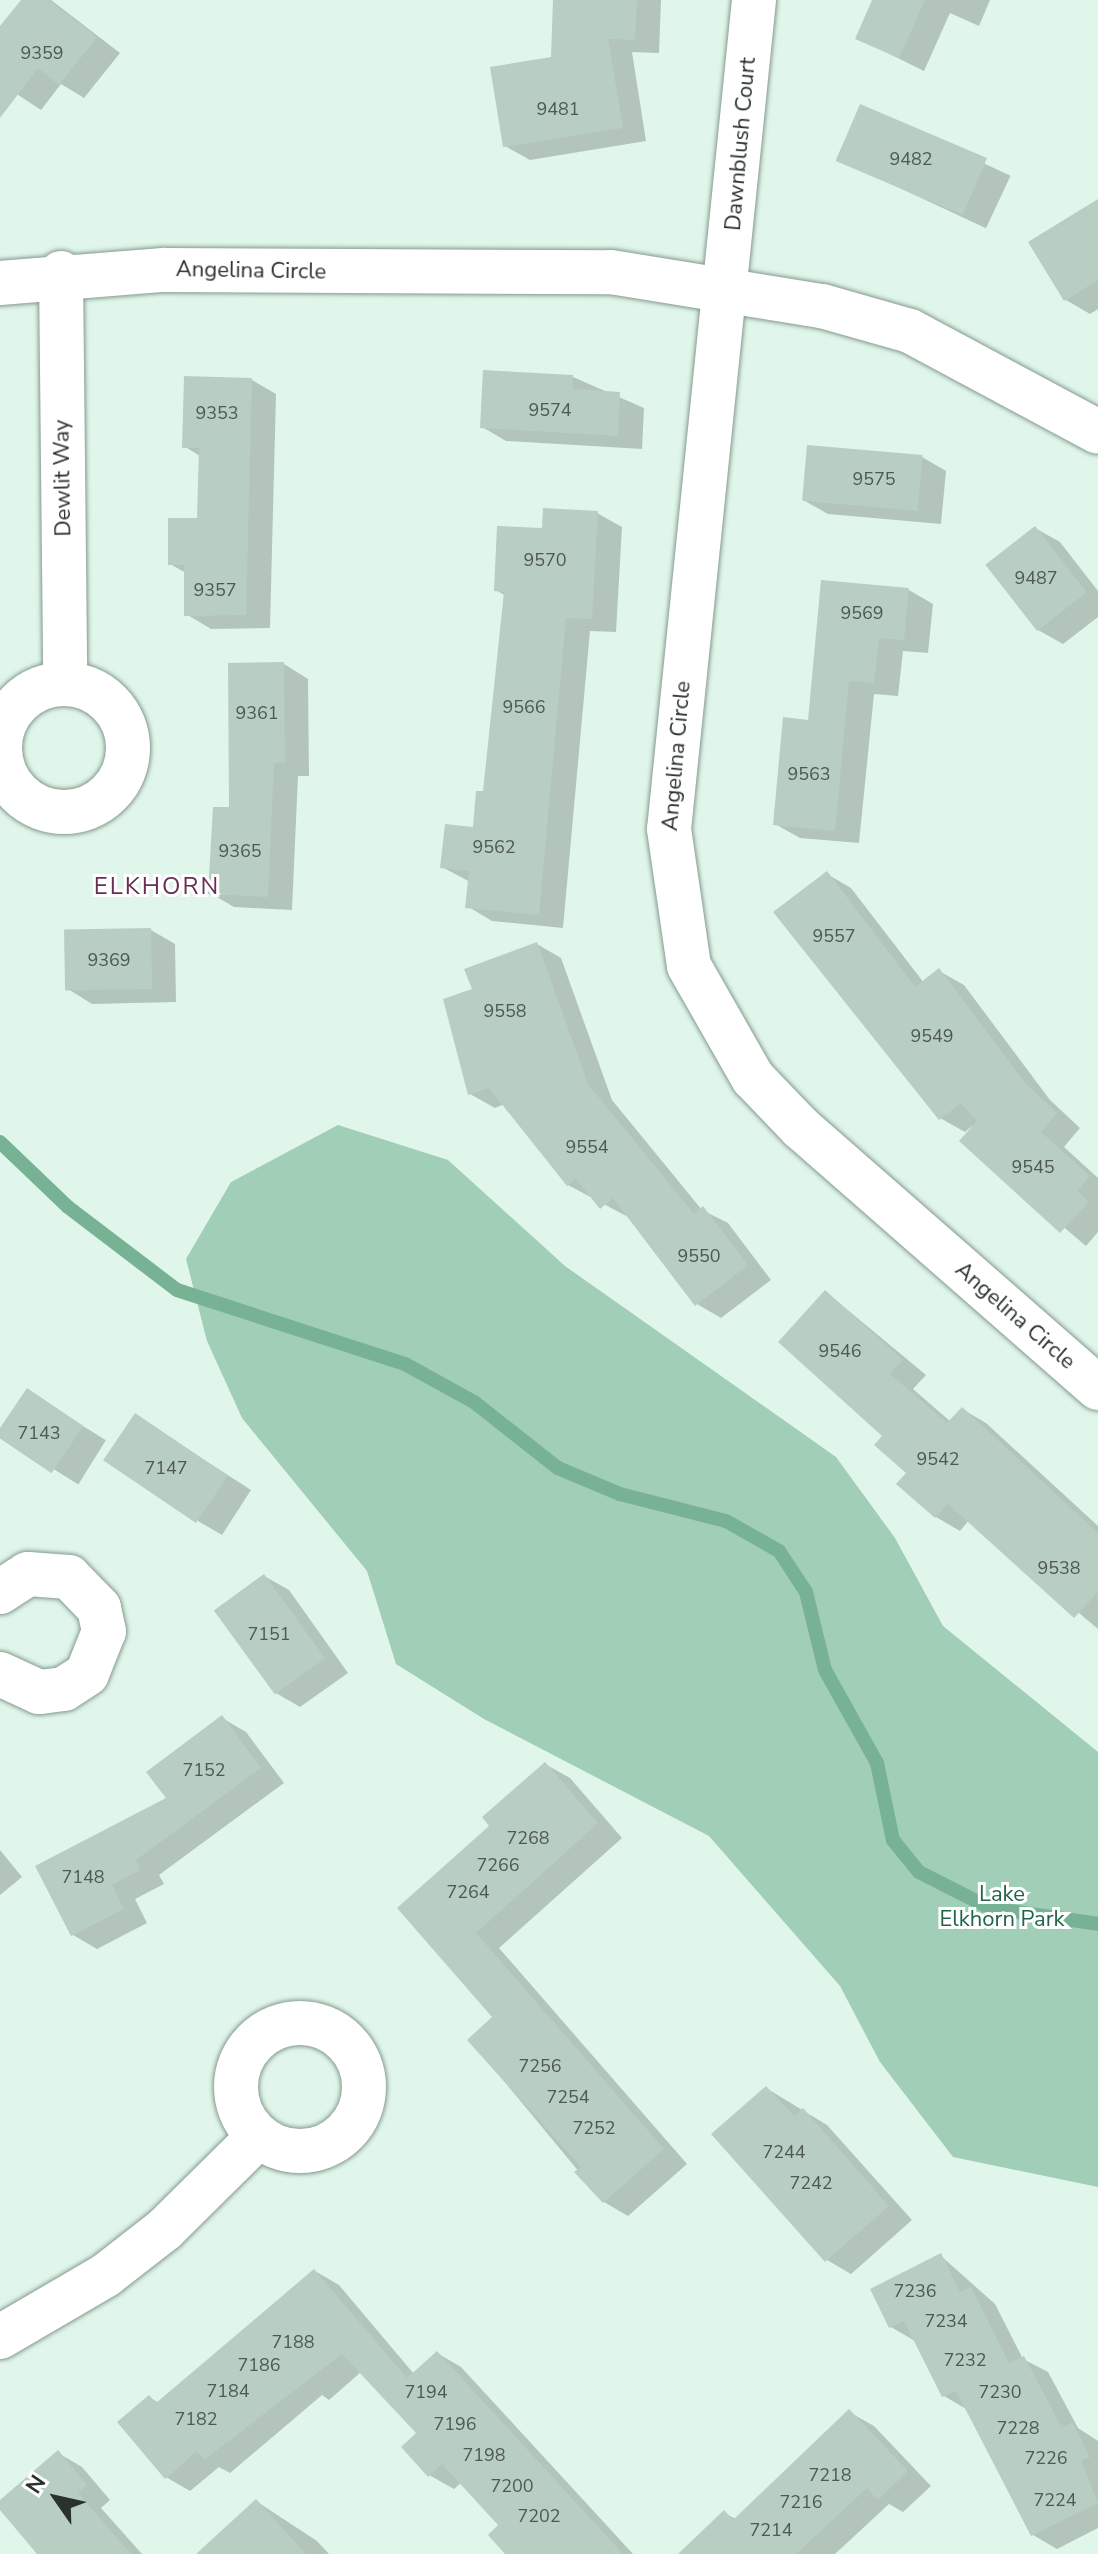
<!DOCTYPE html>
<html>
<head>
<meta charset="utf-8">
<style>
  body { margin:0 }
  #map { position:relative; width:1098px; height:2554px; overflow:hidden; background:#e0f6ea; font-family:"Nunito Sans",sans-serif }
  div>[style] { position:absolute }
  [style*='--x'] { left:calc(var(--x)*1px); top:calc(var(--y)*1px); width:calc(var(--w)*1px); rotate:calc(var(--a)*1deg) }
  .green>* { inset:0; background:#a0ceb6 }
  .shadow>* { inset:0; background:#0003; transform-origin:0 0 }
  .stream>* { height:14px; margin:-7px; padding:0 7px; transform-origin:7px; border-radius:7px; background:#77b294 }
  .building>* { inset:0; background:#b9cec3; transform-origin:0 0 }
  .roads { filter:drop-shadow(0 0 2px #869a8f) drop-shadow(0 0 2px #869a8f) }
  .street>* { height:44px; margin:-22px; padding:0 22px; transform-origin:22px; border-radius:22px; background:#fff }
  .street>.ring { margin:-22px; padding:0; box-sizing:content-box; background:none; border:44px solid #fff; border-radius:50% }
  span { translate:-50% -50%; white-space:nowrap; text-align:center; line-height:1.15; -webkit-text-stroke:6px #fff; paint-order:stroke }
  .number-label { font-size:18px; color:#4e5952 }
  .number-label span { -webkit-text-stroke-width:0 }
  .street-label { font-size:22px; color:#2a322d }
  .park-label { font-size:22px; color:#216548 }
  .neighbourhood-label { font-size:24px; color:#6a2e56; letter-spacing:2px }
  .north { position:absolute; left:16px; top:2458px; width:80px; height:80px; -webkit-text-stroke:6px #fff; paint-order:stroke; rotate:304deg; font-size:22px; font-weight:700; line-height:32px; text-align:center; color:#2a322d }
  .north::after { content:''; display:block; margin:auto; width:28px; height:36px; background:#2a322d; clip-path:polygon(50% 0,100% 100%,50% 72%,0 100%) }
</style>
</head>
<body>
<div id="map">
  <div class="green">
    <div style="clip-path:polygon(338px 1125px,448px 1160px,565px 1266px,836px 1457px,895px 1538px,943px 1626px,1098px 1752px,1098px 2187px,953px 2157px,880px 2062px,840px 1986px,709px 1836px,484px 1719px,396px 1664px,367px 1571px,242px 1418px,207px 1341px,186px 1259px,231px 1182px)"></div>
  </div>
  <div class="shadow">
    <div style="clip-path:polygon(23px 0,51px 0,120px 53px,84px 98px,61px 84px,41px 110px,0 83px,0 29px)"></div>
    <div style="clip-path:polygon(555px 0,661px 0,659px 53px,632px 52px,646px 141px,530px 160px,505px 146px,553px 59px)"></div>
    <div style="clip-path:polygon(874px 0,990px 0,979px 26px,950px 13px,924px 71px,857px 38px)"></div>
    <div style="left:861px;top:106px;width:165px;height:58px;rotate:25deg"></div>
    <div style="clip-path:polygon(1098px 201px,1098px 309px,1090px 314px,1066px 300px)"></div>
    <div style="clip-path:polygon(573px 377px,644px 408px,642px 449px,506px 441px,482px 427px)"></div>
    <div style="clip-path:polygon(252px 380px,276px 394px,270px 628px,211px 629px,186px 614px,186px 573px,170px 564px,199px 520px,200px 456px,184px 446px)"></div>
    <div style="clip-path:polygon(922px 457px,946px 471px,941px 524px,828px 514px,803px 500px)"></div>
    <div style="clip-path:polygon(597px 513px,622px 527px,616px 632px,590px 631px,563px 928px,492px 921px,467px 906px,470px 882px,442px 867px,475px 829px,485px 794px,506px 596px,496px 590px,544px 530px)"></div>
    <div style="clip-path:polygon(1035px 528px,1060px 542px,1098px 591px,1098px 617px,1063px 644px,1038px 630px)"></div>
    <div style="clip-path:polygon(909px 590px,933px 604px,928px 653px,903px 651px,898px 696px,874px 694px,859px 843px,800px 838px,775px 824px,810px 722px)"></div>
    <div style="clip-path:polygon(284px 664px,308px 679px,309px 776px,298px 776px,292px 910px,234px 907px,210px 893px,231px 809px)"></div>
    <div style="clip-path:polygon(827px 874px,851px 888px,924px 983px,939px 971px,964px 985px,1050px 1100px,1080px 1128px,1064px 1147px,1098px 1178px,1098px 1232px,1086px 1246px,962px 1141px,972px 1126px,965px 1132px,940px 1118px)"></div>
    <div style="clip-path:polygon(151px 930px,175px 944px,176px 1002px,92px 1004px,68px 989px)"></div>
    <div style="clip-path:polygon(537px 944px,561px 958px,612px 1100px,702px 1210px,728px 1223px,771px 1280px,721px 1318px,697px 1304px,630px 1218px,568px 1185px,505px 1104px,495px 1108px,470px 1094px,474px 990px)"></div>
    <div style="clip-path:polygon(826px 1292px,926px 1375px,913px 1389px,951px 1422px,962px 1409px,986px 1423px,1098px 1526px,1098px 1629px,969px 1520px,960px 1531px,936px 1517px,885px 1435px)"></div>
    <div style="left:27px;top:1391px;width:93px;height:52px;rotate:32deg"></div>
    <div style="clip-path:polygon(136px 1416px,251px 1490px,222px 1535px,198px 1521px)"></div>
    <div style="clip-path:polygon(264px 1576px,289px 1590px,348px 1673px,300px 1707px,276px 1693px,216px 1610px)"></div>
    <div style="clip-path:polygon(222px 1718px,246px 1732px,284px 1783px,159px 1875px,164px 1884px,135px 1899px,147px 1923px,97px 1949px,73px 1935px)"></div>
    <div style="clip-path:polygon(545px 1764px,570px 1778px,622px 1838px,499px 1948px,687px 2164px,628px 2216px,604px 2202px,470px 2040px,495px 2017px,400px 1909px,492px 1826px)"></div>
    <div style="clip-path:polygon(0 1850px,22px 1877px,0 1895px)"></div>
    <div style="clip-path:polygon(766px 2088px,827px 2125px,912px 2220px,851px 2274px,827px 2260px)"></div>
    <div style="clip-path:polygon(941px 2256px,995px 2304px,1023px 2359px,1048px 2372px,1078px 2428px,1098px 2441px,1098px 2528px,1057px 2549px,1033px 2535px,968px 2410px,944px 2396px,915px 2341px,891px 2327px)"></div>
    <div style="clip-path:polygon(315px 2271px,339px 2285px,414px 2374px,437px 2353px,461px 2367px,633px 2554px,509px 2554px,501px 2525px,462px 2482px,454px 2489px,429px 2475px,418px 2433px,361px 2372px,329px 2400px,322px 2395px,230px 2473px,219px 2467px,190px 2491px,166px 2477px,149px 2397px,159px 2403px)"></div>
    <div style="clip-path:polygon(849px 2412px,874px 2426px,931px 2486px,903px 2512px,889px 2504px,835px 2554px,698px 2554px,724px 2513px,736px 2519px)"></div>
    <div style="clip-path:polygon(58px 2453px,82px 2467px,110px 2500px,101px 2508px,142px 2554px,40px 2554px,0 2507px)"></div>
    <div style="clip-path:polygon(256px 2501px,317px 2541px,329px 2554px,204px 2554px)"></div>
  </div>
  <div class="stream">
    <div style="--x:0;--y:1142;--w:94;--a:43.7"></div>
    <div style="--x:68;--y:1207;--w:137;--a:37.3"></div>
    <div style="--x:177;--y:1290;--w:240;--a:18"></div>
    <div style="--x:405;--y:1364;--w:79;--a:28.8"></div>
    <div style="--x:474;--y:1402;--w:107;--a:38.2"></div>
    <div style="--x:558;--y:1468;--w:67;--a:22.8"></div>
    <div style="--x:620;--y:1494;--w:109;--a:14.3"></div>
    <div style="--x:726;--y:1521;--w:61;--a:29.5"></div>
    <div style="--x:779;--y:1551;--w:49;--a:56.6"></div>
    <div style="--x:806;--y:1592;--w:80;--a:76.3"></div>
    <div style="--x:825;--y:1670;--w:107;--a:60.8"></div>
    <div style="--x:877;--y:1763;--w:79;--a:78.3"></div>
    <div style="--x:893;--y:1840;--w:41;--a:50.9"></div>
    <div style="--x:919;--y:1872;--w:80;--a:26.9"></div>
    <div style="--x:990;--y:1908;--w:109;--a:8.4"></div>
  </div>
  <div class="building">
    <div style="clip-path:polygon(21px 0,49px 0,97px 37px,59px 85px,38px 68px,0 118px,0 26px)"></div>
    <div style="clip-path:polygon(553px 0,637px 0,635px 40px,608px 39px,623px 128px,503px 147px,490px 67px,551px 57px)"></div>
    <div style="clip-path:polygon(872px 0,925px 0,899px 58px,855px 39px)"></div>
    <div style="left:860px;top:104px;width:138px;height:62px;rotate:23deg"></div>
    <div style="clip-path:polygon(1098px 199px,1098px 280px,1064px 301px,1028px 242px)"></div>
    <div style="clip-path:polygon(483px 370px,573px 375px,573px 389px,620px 392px,618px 436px,480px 428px)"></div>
    <div style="clip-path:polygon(184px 376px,252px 378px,246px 615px,184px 616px,184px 565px,168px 565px,168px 518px,197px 518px,199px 448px,182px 448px)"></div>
    <div style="left:807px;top:445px;width:116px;height:56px;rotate:5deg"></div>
    <div style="clip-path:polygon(543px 508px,598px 511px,592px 619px,566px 618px,539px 915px,465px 908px,469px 871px,440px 868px,445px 824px,473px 827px,476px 791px,483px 791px,504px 592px,494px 591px,497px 526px,542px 528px)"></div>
    <div style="left:1035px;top:526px;width:84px;height:63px;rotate:52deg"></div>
    <div style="clip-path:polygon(821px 580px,909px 588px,904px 640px,879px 638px,874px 683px,849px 681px,835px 831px,773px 825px,783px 717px,808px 720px)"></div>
    <div style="clip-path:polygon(284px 662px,285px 763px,274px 763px,268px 897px,208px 894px,213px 807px,229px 807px,228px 663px)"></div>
    <div style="clip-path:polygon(827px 871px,915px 987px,939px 968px,1025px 1083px,1057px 1113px,1041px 1132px,1090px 1176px,1077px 1191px,1089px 1202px,1060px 1233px,959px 1141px,977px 1121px,961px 1103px,939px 1120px,773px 912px)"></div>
    <div style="left:151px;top:928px;width:61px;height:87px;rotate:89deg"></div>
    <div style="clip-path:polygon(537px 942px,588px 1084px,694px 1214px,703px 1206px,748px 1265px,695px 1306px,613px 1198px,600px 1209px,576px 1179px,567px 1186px,489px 1088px,468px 1095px,443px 999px,472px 989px,464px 969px)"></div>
    <div style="clip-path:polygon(825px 1290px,903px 1360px,890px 1374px,947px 1423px,962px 1407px,1098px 1533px,1098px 1592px,1074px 1618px,948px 1504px,935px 1518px,896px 1484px,906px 1473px,874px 1445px,882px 1436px,778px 1342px)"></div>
    <div style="left:27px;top:1388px;width:68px;height:57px;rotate:34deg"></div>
    <div style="left:135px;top:1413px;width:112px;height:57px;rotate:34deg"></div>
    <div style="left:264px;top:1574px;width:104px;height:62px;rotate:54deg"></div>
    <div style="clip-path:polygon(222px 1715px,261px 1768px,136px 1860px,140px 1870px,112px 1885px,124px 1909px,71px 1936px,35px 1866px,166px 1798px,146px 1772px)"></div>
    <div style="clip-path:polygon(545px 1762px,598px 1823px,476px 1933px,664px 2149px,603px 2203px,574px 2172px,581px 2167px,467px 2040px,492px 2017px,397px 1908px,489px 1826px,482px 1817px)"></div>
    <div style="clip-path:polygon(766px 2086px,794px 2116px,803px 2108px,889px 2206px,825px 2262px,711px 2134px)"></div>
    <div style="clip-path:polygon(941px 2253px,960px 2292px,971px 2287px,1009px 2363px,1024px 2356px,1062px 2428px,1072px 2422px,1090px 2457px,1081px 2461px,1098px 2503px,1031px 2536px,956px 2391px,942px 2397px,904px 2321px,889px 2328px,870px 2289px)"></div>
    <div style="clip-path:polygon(314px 2269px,407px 2378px,437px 2351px,623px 2554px,505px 2554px,488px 2535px,498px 2525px,442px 2464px,428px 2477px,401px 2447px,416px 2433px,342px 2354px,204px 2460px,197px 2451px,165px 2479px,117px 2422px,149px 2395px,156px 2403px)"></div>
    <div style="clip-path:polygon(849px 2409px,908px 2471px,878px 2500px,867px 2488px,796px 2554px,678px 2554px,724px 2510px,733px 2520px)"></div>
    <div style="clip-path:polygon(58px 2450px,87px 2485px,78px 2493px,131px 2554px,37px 2554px,0 2510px,0 2500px)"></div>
    <div style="clip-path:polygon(256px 2499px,306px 2554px,196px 2554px)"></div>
  </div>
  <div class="roads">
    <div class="street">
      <div style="--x:754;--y:0;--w:833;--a:95.85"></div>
      <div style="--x:669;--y:829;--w:138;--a:81.7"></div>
      <div style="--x:689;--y:966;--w:129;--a:60.3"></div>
      <div style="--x:753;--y:1078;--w:69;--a:46.2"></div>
      <div style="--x:801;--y:1128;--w:395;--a:41.2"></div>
      <div style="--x:61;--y:273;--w:410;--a:89.4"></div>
      <div style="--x:0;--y:283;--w:164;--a:-4.6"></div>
      <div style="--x:163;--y:270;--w:448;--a:0.3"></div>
      <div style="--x:611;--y:272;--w:214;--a:9.2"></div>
      <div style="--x:822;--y:306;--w:91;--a:15.9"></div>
      <div style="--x:910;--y:331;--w:213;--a:28.2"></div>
      <div class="ring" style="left:0;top:684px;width:84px;height:84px"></div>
      <div style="--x:0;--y:1592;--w:33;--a:-33"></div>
      <div style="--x:28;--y:1574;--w:41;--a:4.2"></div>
      <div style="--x:69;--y:1577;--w:43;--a:45.9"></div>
      <div style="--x:99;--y:1608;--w:24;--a:78"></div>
      <div style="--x:104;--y:1631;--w:46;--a:111.6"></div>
      <div style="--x:87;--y:1674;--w:27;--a:147"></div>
      <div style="--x:64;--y:1689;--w:25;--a:173"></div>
      <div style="--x:39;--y:1692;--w:43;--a:-155.2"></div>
      <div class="ring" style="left:236px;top:2023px;width:84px;height:84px"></div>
      <div style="--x:0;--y:2337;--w:123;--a:-30.3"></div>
      <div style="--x:106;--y:2275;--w:75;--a:-37.9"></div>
      <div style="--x:165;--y:2229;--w:131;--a:-44.7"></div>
    </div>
  </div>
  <div class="number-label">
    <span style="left:42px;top:53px">9359</span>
    <span style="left:558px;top:109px">9481</span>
    <span style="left:911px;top:159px">9482</span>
    <span style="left:550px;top:410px">9574</span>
    <span style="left:217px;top:413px">9353</span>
    <span style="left:874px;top:479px">9575</span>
    <span style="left:545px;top:560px">9570</span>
    <span style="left:1036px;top:578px">9487</span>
    <span style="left:215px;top:590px">9357</span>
    <span style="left:862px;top:613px">9569</span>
    <span style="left:524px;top:707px">9566</span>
    <span style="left:257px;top:713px">9361</span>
    <span style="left:809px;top:774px">9563</span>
    <span style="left:494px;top:847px">9562</span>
    <span style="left:240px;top:851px">9365</span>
    <span style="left:834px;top:936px">9557</span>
    <span style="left:109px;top:960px">9369</span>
    <span style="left:505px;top:1011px">9558</span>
    <span style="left:932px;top:1036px">9549</span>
    <span style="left:587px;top:1147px">9554</span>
    <span style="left:1033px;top:1167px">9545</span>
    <span style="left:699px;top:1256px">9550</span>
    <span style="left:840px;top:1351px">9546</span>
    <span style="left:39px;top:1433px">7143</span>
    <span style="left:938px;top:1459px">9542</span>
    <span style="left:166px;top:1468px">7147</span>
    <span style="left:1059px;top:1568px">9538</span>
    <span style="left:269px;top:1634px">7151</span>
    <span style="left:204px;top:1770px">7152</span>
    <span style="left:528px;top:1838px">7268</span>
    <span style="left:498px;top:1865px">7266</span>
    <span style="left:83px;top:1877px">7148</span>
    <span style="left:468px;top:1892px">7264</span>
    <span style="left:540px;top:2066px">7256</span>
    <span style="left:568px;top:2097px">7254</span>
    <span style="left:594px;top:2128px">7252</span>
    <span style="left:784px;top:2152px">7244</span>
    <span style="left:811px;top:2183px">7242</span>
    <span style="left:915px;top:2291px">7236</span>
    <span style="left:946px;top:2321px">7234</span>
    <span style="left:293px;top:2342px">7188</span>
    <span style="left:965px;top:2360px">7232</span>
    <span style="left:259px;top:2365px">7186</span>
    <span style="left:228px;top:2391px">7184</span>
    <span style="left:426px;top:2392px">7194</span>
    <span style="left:1000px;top:2392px">7230</span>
    <span style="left:196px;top:2419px">7182</span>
    <span style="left:455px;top:2424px">7196</span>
    <span style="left:1018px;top:2428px">7228</span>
    <span style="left:484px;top:2455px">7198</span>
    <span style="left:1046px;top:2458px">7226</span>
    <span style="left:830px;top:2475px">7218</span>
    <span style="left:512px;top:2486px">7200</span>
    <span style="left:1055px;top:2500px">7224</span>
    <span style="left:801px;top:2502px">7216</span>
    <span style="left:539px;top:2516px">7202</span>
    <span style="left:771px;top:2530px">7214</span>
  </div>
  <div class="street-label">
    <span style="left:741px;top:144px;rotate:-85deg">Dawnblush Court</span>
    <span style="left:251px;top:271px;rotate:1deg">Angelina Circle</span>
    <span style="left:63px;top:478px;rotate:-91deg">Dewlit Way</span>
    <span style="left:677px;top:756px;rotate:-85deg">Angelina Circle</span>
    <span style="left:1015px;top:1316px;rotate:41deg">Angelina Circle</span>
  </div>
  <div class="park-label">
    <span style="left:1002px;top:1907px">Lake<br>Elkhorn Park</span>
  </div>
  <div class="neighbourhood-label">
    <span style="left:157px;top:887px">ELKHORN</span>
  </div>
  <div class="north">N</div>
</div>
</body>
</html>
